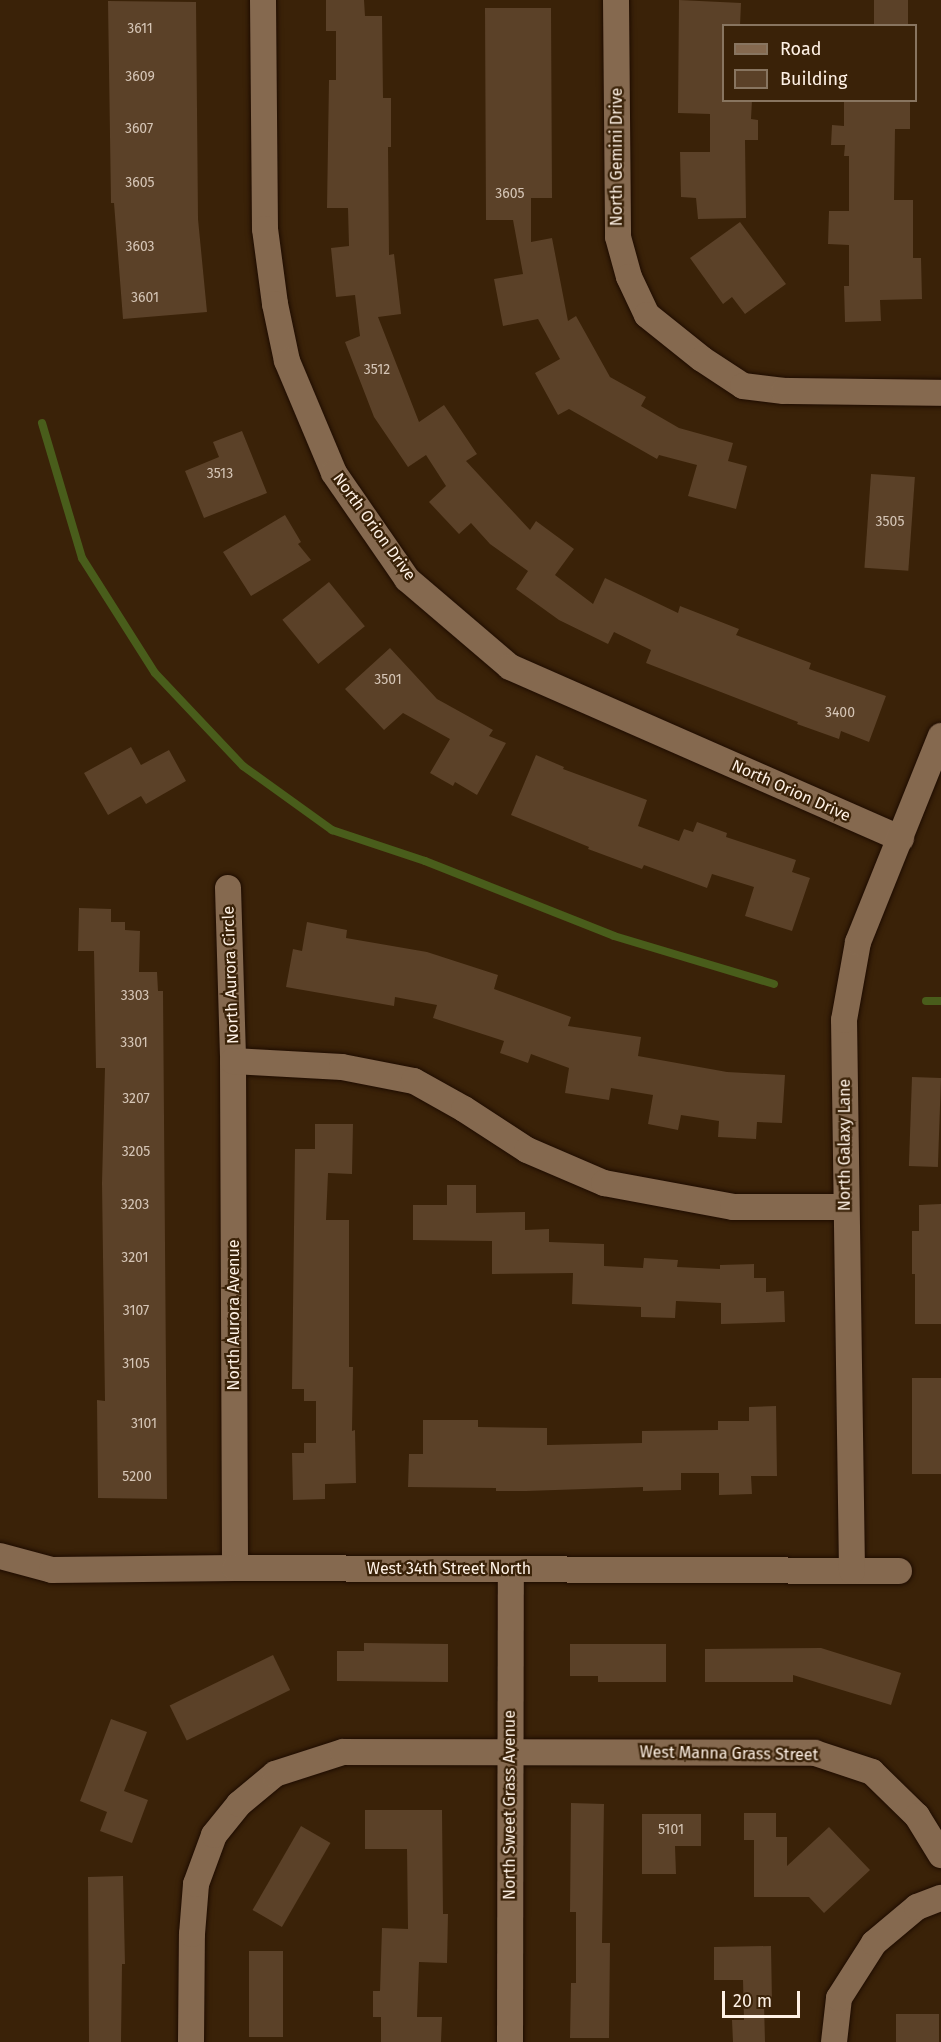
<!DOCTYPE html>
<html>
<head>
<meta charset="utf-8">
<style>
  body { margin:0 }
  #map { position:relative; width:941px; height:2042px; overflow:hidden; background:#3a2208; font-family:"Fira Sans",sans-serif }
  div>[style] { position:absolute }
  [style*='--x'] { left:calc(var(--x)*1px); top:calc(var(--y)*1px); width:calc(var(--w)*1px); rotate:calc(var(--a)*1deg) }
  .stream>* { height:8px; margin:-4px; padding:0 4px; transform-origin:4px; border-radius:4px; background:#495d1b }
  .building>* { inset:0; background:#5b4128; transform-origin:0 0 }
  .roads { filter:drop-shadow(0 0 2px #1e0c00) drop-shadow(0 0 2px #1e0c00) }
  .minor>* { height:26px; margin:-13px; padding:0 13px; transform-origin:13px; border-radius:13px; background:#85694f }
  span { translate:-50% -50%; white-space:nowrap; text-align:center; line-height:1.15; -webkit-text-stroke:4.5px #3a2208; paint-order:stroke }
  .number-label { font-size:14px; color:#d5c5b6 }
  .number-label span { -webkit-text-stroke-width:0 }
  .street-label { font-size:16px; color:#fef1e5 }
  .legend { position:absolute; left:722px; top:24px; width:195px; height:78px; box-sizing:border-box; background:#3a2208; border:2px solid #887560; margin:0; padding:8px 10px; list-style:none; font-size:18px; color:#fef1e5 }
  .legend li { display:flex; align-items:center; gap:12px; height:30px }
  .legend b { width:30px; border:2px solid #887560 }
  .scale { position:absolute; left:722px; top:1991px; width:78px; height:27px; box-sizing:border-box; border:3px solid #fef1e5; border-top:0; padding-left:8px; font-size:18px; line-height:21px; white-space:nowrap; color:#fef1e5; -webkit-text-stroke:4px #3a2208; paint-order:stroke }
</style>
</head>
<body>
<div id="map">
  <div class="stream">
    <div style="--x:42;--y:423;--w:141;--a:73.5"></div>
    <div style="--x:82;--y:558;--w:136;--a:57.6"></div>
    <div style="--x:155;--y:673;--w:128;--a:46.6"></div>
    <div style="--x:243;--y:766;--w:110;--a:35.7"></div>
    <div style="--x:332;--y:830;--w:98;--a:18.4"></div>
    <div style="--x:425;--y:861;--w:203;--a:21.6"></div>
    <div style="--x:614;--y:936;--w:167;--a:16.7"></div>
    <div style="--x:926;--y:1001;--w:15;--a:0"></div>
  </div>
  <div class="building">
    <div style="clip-path:polygon(326px 0,364px 0,365px 16px,382px 16px,383px 98px,391px 98px,391px 147px,388px 147px,389px 255px,394px 254px,401px 314px,378px 317px,419px 422px,444px 405px,477px 454px,466px 461px,530px 530px,536px 521px,574px 549px,555px 575px,593px 604px,605px 578px,678px 613px,680px 606px,739px 629px,736px 635px,811px 663px,809px 669px,886px 696px,869px 742px,841px 731px,839px 739px,797px 724px,798px 722px,646px 663px,651px 650px,614px 632px,608px 644px,559px 620px,516px 589px,528px 571px,490px 544px,471px 523px,459px 534px,429px 502px,446px 486px,426px 455px,408px 467px,374px 417px,345px 342px,360px 336px,355px 295px,336px 297px,331px 248px,349px 246px,348px 208px,327px 208px,329px 80px,336px 80px,336px 31px,326px 31px)"></div>
    <div style="clip-path:polygon(679px 0,741px 3px,740px 26px,723px 26px,723px 100px,752px 100px,751px 119px,758px 120px,758px 140px,745px 140px,746px 218px,698px 219px,696px 198px,681px 197px,680px 152px,710px 152px,710px 114px,678px 113px)"></div>
    <div style="left:874px;top:0;width:34px;height:26px"></div>
    <div style="clip-path:polygon(108px 1px,196px 2px,198px 219px,207px 312px,123px 319px,114px 203px,111px 203px)"></div>
    <div style="clip-path:polygon(485px 8px,551px 8px,552px 198px,531px 198px,531px 242px,552px 238px,568px 321px,576px 316px,610px 377px,646px 397px,641px 406px,679px 428px,733px 443px,728px 461px,747px 466px,736px 509px,688px 496px,697px 465px,659px 455px,657px 459px,569px 409px,558px 415px,535px 373px,560px 359px,538px 319px,503px 326px,494px 279px,523px 274px,513px 220px,486px 220px)"></div>
    <div style="clip-path:polygon(844px 100px,910px 100px,910px 129px,895px 129px,894px 200px,913px 200px,913px 258px,921px 258px,922px 299px,880px 300px,881px 321px,845px 322px,844px 286px,849px 286px,849px 245px,828px 244px,829px 211px,849px 211px,849px 156px,844px 156px,845px 145px,831px 145px,832px 125px,844px 126px)"></div>
    <div style="clip-path:polygon(740px 222px,786px 284px,745px 314px,732px 297px,723px 304px,690px 258px)"></div>
    <div style="clip-path:polygon(242px 431px,267px 493px,204px 518px,185px 471px,219px 457px,213px 442px)"></div>
    <div style="left:871px;top:474px;width:44px;height:94px;rotate:4deg"></div>
    <div style="clip-path:polygon(285px 515px,301px 542px,298px 544px,311px 560px,251px 596px,223px 552px)"></div>
    <div style="left:329px;top:582px;width:57px;height:60px;rotate:51deg"></div>
    <div style="clip-path:polygon(390px 648px,437px 699px,493px 730px,489px 736px,506px 743px,477px 795px,455px 782px,453px 786px,430px 773px,450px 739px,403px 713px,384px 730px,345px 689px)"></div>
    <div style="clip-path:polygon(131px 747px,141px 765px,169px 750px,186px 781px,146px 804px,141px 796px,108px 815px,84px 773px)"></div>
    <div style="clip-path:polygon(536px 755px,564px 767px,563px 769px,647px 800px,638px 826px,679px 841px,684px 829px,693px 832px,697px 822px,727px 833px,726px 837px,796px 860px,792px 872px,810px 878px,792px 931px,745px 916px,754px 887px,712px 874px,707px 888px,644px 865px,642px 869px,588px 849px,589px 847px,511px 815px)"></div>
    <div style="clip-path:polygon(79px 908px,111px 909px,111px 922px,125px 922px,125px 930px,140px 931px,139px 972px,157px 972px,158px 991px,163px 991px,167px 1499px,98px 1498px,97px 1400px,105px 1401px,102px 1183px,105px 1068px,96px 1068px,94px 951px,78px 951px)"></div>
    <div style="clip-path:polygon(307px 922px,347px 930px,346px 938px,427px 952px,498px 975px,494px 989px,571px 1017px,568px 1026px,641px 1037px,638px 1056px,727px 1072px,785px 1075px,782px 1123px,757px 1122px,756px 1139px,718px 1137px,719px 1121px,681px 1115px,678px 1130px,648px 1124px,653px 1095px,611px 1088px,609px 1100px,565px 1093px,569px 1068px,531px 1054px,528px 1063px,500px 1053px,504px 1041px,433px 1018px,437px 1005px,395px 997px,394px 1006px,286px 987px,293px 949px,302px 951px)"></div>
    <div style="left:912px;top:1077px;width:29px;height:89px;rotate:2deg"></div>
    <div style="clip-path:polygon(315px 1124px,353px 1124px,352px 1174px,328px 1173px,326px 1220px,349px 1220px,349px 1367px,353px 1367px,352px 1431px,355px 1430px,356px 1483px,325px 1484px,325px 1499px,293px 1500px,292px 1453px,304px 1453px,304px 1443px,316px 1443px,316px 1401px,304px 1401px,304px 1389px,292px 1389px,295px 1149px,315px 1149px)"></div>
    <div style="clip-path:polygon(447px 1185px,476px 1185px,476px 1213px,525px 1212px,525px 1230px,549px 1229px,549px 1242px,604px 1244px,604px 1266px,643px 1268px,644px 1258px,678px 1260px,677px 1267px,720px 1269px,720px 1265px,754px 1264px,754px 1278px,766px 1278px,766px 1292px,784px 1291px,785px 1322px,721px 1324px,721px 1303px,676px 1301px,675px 1318px,641px 1317px,641px 1307px,572px 1304px,573px 1273px,492px 1274px,492px 1241px,413px 1240px,413px 1205px,447px 1205px)"></div>
    <div style="clip-path:polygon(941px 1204px,941px 1324px,915px 1324px,915px 1274px,912px 1274px,912px 1231px,919px 1231px,919px 1205px)"></div>
    <div style="left:941px;top:1378px;width:96px;height:29px;rotate:90deg"></div>
    <div style="clip-path:polygon(776px 1406px,777px 1476px,751px 1476px,752px 1494px,719px 1495px,719px 1473px,681px 1473px,681px 1490px,643px 1491px,643px 1487px,526px 1491px,496px 1491px,496px 1488px,408px 1487px,409px 1454px,423px 1454px,423px 1420px,478px 1420px,478px 1427px,547px 1428px,547px 1445px,642px 1443px,642px 1431px,718px 1430px,718px 1421px,749px 1421px,749px 1407px)"></div>
    <div style="clip-path:polygon(364px 1643px,448px 1644px,448px 1682px,337px 1681px,337px 1651px,364px 1651px)"></div>
    <div style="clip-path:polygon(570px 1644px,666px 1644px,666px 1682px,598px 1682px,598px 1676px,570px 1676px)"></div>
    <div style="clip-path:polygon(821px 1648px,901px 1673px,891px 1705px,793px 1675px,793px 1682px,705px 1682px,705px 1649px)"></div>
    <div style="left:273px;top:1655px;width:39px;height:115px;rotate:64deg"></div>
    <div style="clip-path:polygon(111px 1719px,147px 1732px,124px 1791px,148px 1800px,132px 1843px,100px 1831px,107px 1812px,80px 1801px)"></div>
    <div style="clip-path:polygon(571px 1803px,604px 1804px,602px 1943px,610px 1943px,609px 2038px,570px 2038px,571px 1983px,576px 1983px,576px 1912px,570px 1912px)"></div>
    <div style="clip-path:polygon(365px 1810px,442px 1810px,443px 1914px,448px 1914px,447px 1963px,419px 1962px,417px 2017px,442px 2017px,441px 2042px,381px 2042px,381px 2017px,373px 2017px,373px 1991px,380px 1991px,382px 1928px,408px 1929px,407px 1849px,365px 1849px)"></div>
    <div style="clip-path:polygon(744px 1813px,776px 1813px,776px 1837px,787px 1837px,787px 1866px,829px 1827px,870px 1870px,824px 1913px,809px 1897px,754px 1897px,754px 1840px,744px 1840px)"></div>
    <div style="clip-path:polygon(642px 1814px,701px 1814px,701px 1846px,675px 1846px,676px 1874px,642px 1874px)"></div>
    <div style="left:301px;top:1826px;width:34px;height:97px;rotate:30deg"></div>
    <div style="clip-path:polygon(123px 1876px,125px 1964px,122px 1964px,121px 2042px,89px 2042px,88px 1877px)"></div>
    <div style="clip-path:polygon(771px 1946px,772px 2003px,764px 2003px,765px 2042px,733px 2042px,732px 2020px,744px 2020px,743px 1980px,714px 1980px,714px 1947px)"></div>
    <div style="left:249px;top:1951px;width:34px;height:86px"></div>
    <div style="left:939px;top:2014px;width:28px;height:43px;rotate:90deg"></div>
  </div>
  <div class="roads">
    <div class="minor">
      <div style="--x:263;--y:0;--w:229;--a:89.5"></div>
      <div style="--x:265;--y:229;--w:76;--a:82.4"></div>
      <div style="--x:275;--y:304;--w:58;--a:78.1"></div>
      <div style="--x:287;--y:361;--w:121;--a:67.2"></div>
      <div style="--x:334;--y:473;--w:129;--a:55.4"></div>
      <div style="--x:407;--y:579;--w:135;--a:40.5"></div>
      <div style="--x:510;--y:667;--w:427;--a:23.7"></div>
      <div style="--x:616;--y:0;--w:237;--a:89.5"></div>
      <div style="--x:618;--y:237;--w:41;--a:74.6"></div>
      <div style="--x:629;--y:277;--w:42;--a:64.7"></div>
      <div style="--x:647;--y:315;--w:70;--a:38.7"></div>
      <div style="--x:702;--y:359;--w:49;--a:33.4"></div>
      <div style="--x:743;--y:386;--w:41;--a:7"></div>
      <div style="--x:784;--y:391;--w:157;--a:0.7"></div>
      <div style="--x:228;--y:888;--w:173;--a:88.3"></div>
      <div style="--x:233;--y:1061;--w:507;--a:89.77"></div>
      <div style="--x:233;--y:1061;--w:109;--a:3.2"></div>
      <div style="--x:342;--y:1067;--w:73;--a:11"></div>
      <div style="--x:414;--y:1081;--w:57;--a:29.2"></div>
      <div style="--x:464;--y:1109;--w:75;--a:33.1"></div>
      <div style="--x:527;--y:1150;--w:84;--a:23.2"></div>
      <div style="--x:604;--y:1183;--w:131;--a:10.5"></div>
      <div style="--x:733;--y:1207;--w:112;--a:0"></div>
      <div style="--x:0;--y:1556;--w:54;--a:15.1"></div>
      <div style="--x:52;--y:1570;--w:183;--a:-0.6"></div>
      <div style="--x:235;--y:1568;--w:664;--a:0.26"></div>
      <div style="--x:852;--y:1571;--w:551;--a:-90.83"></div>
      <div style="--x:844;--y:1020;--w:79;--a:-79.8"></div>
      <div style="--x:858;--y:942;--w:222;--a:-68.1"></div>
      <div style="--x:191;--y:2042;--w:108;--a:-89.5"></div>
      <div style="--x:192;--y:1934;--w:50;--a:-85.4"></div>
      <div style="--x:196;--y:1884;--w:52;--a:-69.8"></div>
      <div style="--x:214;--y:1835;--w:40;--a:-51"></div>
      <div style="--x:239;--y:1804;--w:47;--a:-39.8"></div>
      <div style="--x:275;--y:1774;--w:71;--a:-17.9"></div>
      <div style="--x:343;--y:1752;--w:472;--a:0.1"></div>
      <div style="--x:815;--y:1753;--w:60;--a:18.4"></div>
      <div style="--x:872;--y:1772;--w:63;--a:44.4"></div>
      <div style="--x:917;--y:1816;--w:46;--a:58.4"></div>
      <div style="--x:510;--y:2042;--w:473;--a:-89.9"></div>
      <div style="--x:834;--y:2042;--w:44;--a:-83.5"></div>
      <div style="--x:839;--y:1998;--w:65;--a:-57.5"></div>
      <div style="--x:874;--y:1943;--w:56;--a:-39.9"></div>
      <div style="--x:917;--y:1907;--w:26;--a:-21"></div>
    </div>
  </div>
  <div class="number-label">
    <span style="left:140px;top:29px">3611</span>
    <span style="left:140px;top:77px">3609</span>
    <span style="left:139px;top:129px">3607</span>
    <span style="left:140px;top:183px">3605</span>
    <span style="left:510px;top:194px">3605</span>
    <span style="left:140px;top:247px">3603</span>
    <span style="left:145px;top:298px">3601</span>
    <span style="left:377px;top:370px">3512</span>
    <span style="left:220px;top:474px">3513</span>
    <span style="left:890px;top:522px">3505</span>
    <span style="left:388px;top:680px">3501</span>
    <span style="left:840px;top:713px">3400</span>
    <span style="left:135px;top:996px">3303</span>
    <span style="left:134px;top:1043px">3301</span>
    <span style="left:136px;top:1099px">3207</span>
    <span style="left:136px;top:1152px">3205</span>
    <span style="left:135px;top:1205px">3203</span>
    <span style="left:135px;top:1258px">3201</span>
    <span style="left:136px;top:1311px">3107</span>
    <span style="left:136px;top:1364px">3105</span>
    <span style="left:144px;top:1424px">3101</span>
    <span style="left:137px;top:1477px">5200</span>
    <span style="left:671px;top:1830px">5101</span>
  </div>
  <div class="street-label">
    <span style="left:617px;top:157px;rotate:-90deg">North Gemini Drive</span>
    <span style="left:374px;top:527px;rotate:54deg">North Orion Drive</span>
    <span style="left:791px;top:791px;rotate:24deg">North Orion Drive</span>
    <span style="left:231px;top:975px;rotate:-92deg">North Aurora Circle</span>
    <span style="left:845px;top:1145px;rotate:-90deg">North Galaxy Lane</span>
    <span style="left:234px;top:1315px;rotate:-90deg">North Aurora Avenue</span>
    <span style="left:449px;top:1569px">West 34th Street North</span>
    <span style="left:729px;top:1754px;rotate:1deg">West Manna Grass Street</span>
    <span style="left:510px;top:1805px;rotate:-90deg">North Sweet Grass Avenue</span>
  </div>
  <ul class="legend">
  <li><b style="height:8px;background:#85694f"></b>Road</li>
  <li><b style="height:16px;background:#5b4128"></b>Building</li>
  </ul>
  <div class="scale">20 m</div>
</div>
</body>
</html>
